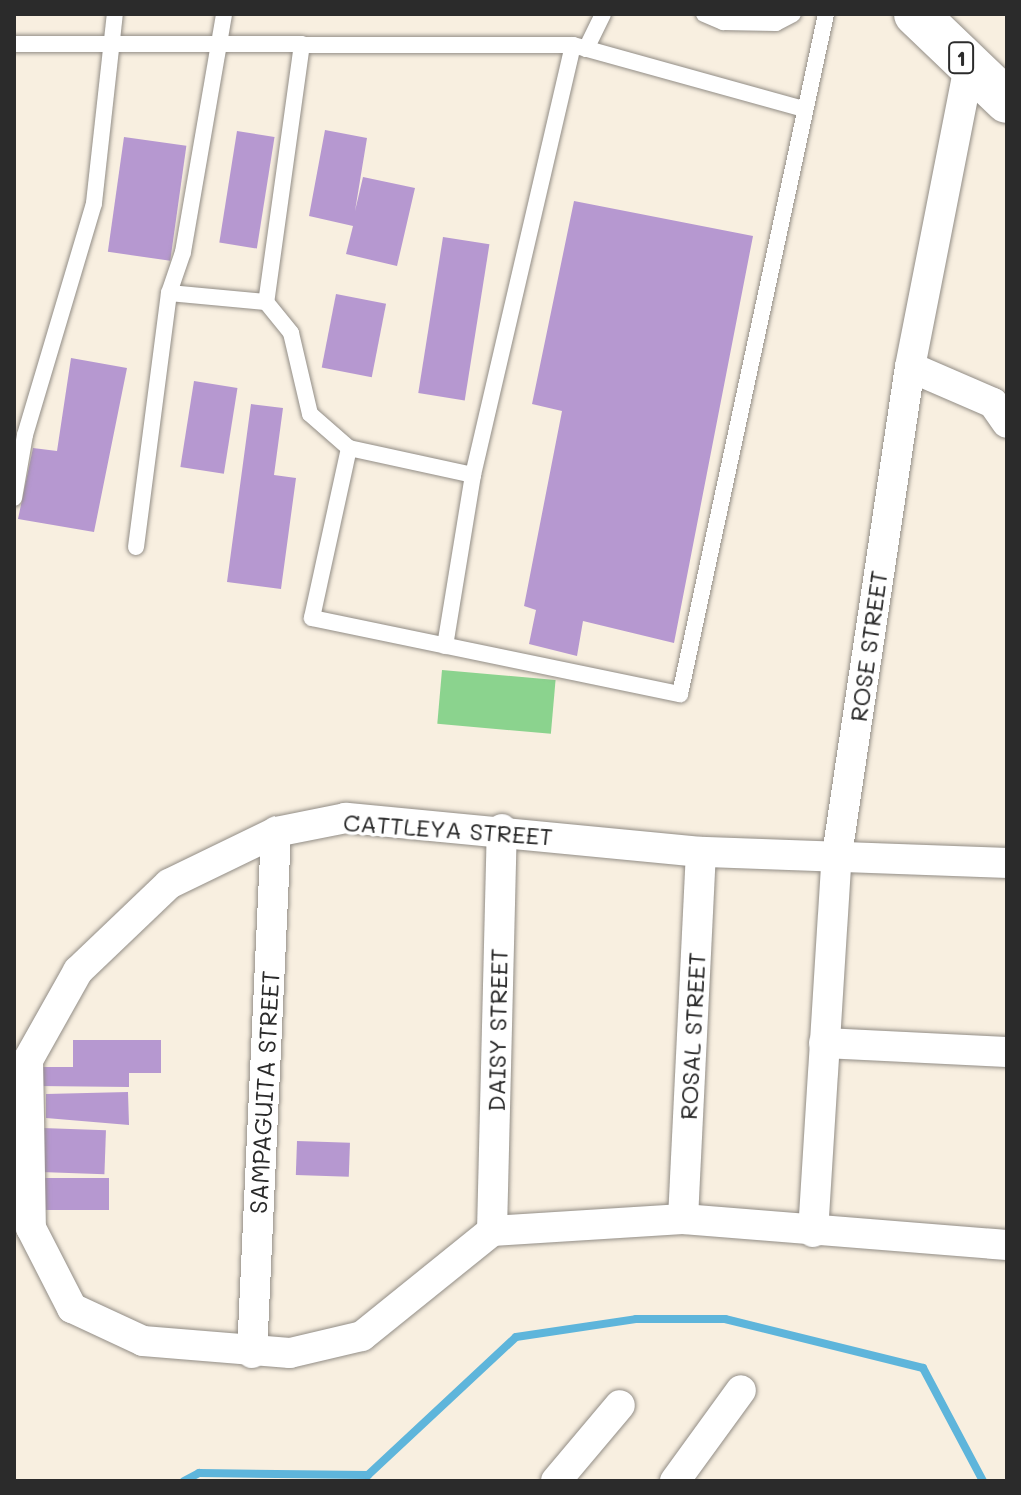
<!DOCTYPE html>
<html>
<head>
<meta charset="utf-8">
<style>
  body { margin:0 }
  #map { position:relative; width:1021px; height:1495px; overflow:hidden; background:#f8efe0; font-family:Mali,sans-serif }
  div>[style] { position:absolute }
  [style*='--x'] { left:calc(var(--x)*1px); top:calc(var(--y)*1px); width:calc(var(--w)*1px); rotate:calc(var(--a)*1deg) }
  .green>* { inset:0; background:#8bd38e; transform-origin:0 0 }
  .stream>* { height:8px; margin:-4px; padding:0 4px; transform-origin:4px; border-radius:4px; background:#5eb5db }
  .building>* { inset:0; background:#b698d0; transform-origin:0 0 }
  .roads { filter:drop-shadow(0 0 2px #928d86) drop-shadow(0 0 2px #928d86) }
  .lane>* { height:16px; margin:-8px; padding:0 8px; transform-origin:8px; border-radius:8px; background:#fff }
  .street>* { height:30px; margin:-15px; padding:0 15px; transform-origin:15px; border-radius:15px; background:#fff }
  .highway>* { height:44px; margin:-22px; padding:0 22px; transform-origin:22px; border-radius:22px; background:#fff }
  span { translate:-50% -50%; white-space:nowrap; text-align:center; line-height:1.15; -webkit-text-stroke:7px #fff; paint-order:stroke }
  .shield-label span { padding:2px 6px; background:#fff; border:2px solid; border-radius:6px; -webkit-text-stroke-width:0 }
  .shield-label { font-size:22px; color:#2b2b2b; font-weight:700 }
  .street-label { font-size:24px; color:#2b2b2b }
  .frame { position:absolute; inset:0; border:16px solid #2b2b2b; pointer-events:none }
</style>
</head>
<body>
<div id="map">
  <div class="green">
    <div style="left:442px;top:670px;width:114px;height:54px;rotate:5deg"></div>
  </div>
  <div class="stream">
    <div style="--x:184;--y:1481;--w:17;--a:-28"></div>
    <div style="--x:199;--y:1473;--w:169;--a:0.7"></div>
    <div style="--x:368;--y:1475;--w:202;--a:-43"></div>
    <div style="--x:516;--y:1337;--w:121;--a:-8.5"></div>
    <div style="--x:636;--y:1319;--w:89;--a:0"></div>
    <div style="--x:725;--y:1319;--w:204;--a:13.9"></div>
    <div style="--x:923;--y:1368;--w:128;--a:62"></div>
  </div>
  <div class="building">
    <div style="clip-path:polygon(325px 130px,367px 138px,355px 211px,363px 177px,415px 188px,397px 266px,346px 254px,353px 226px,309px 216px)"></div>
    <div style="left:237px;top:131px;width:38px;height:113px;rotate:9deg"></div>
    <div style="left:124px;top:137px;width:63px;height:116px;rotate:8deg"></div>
    <div style="clip-path:polygon(574px 201px,753px 236px,674px 643px,583px 621px,577px 656px,529px 644px,536px 610px,524px 606px,562px 411px,532px 404px)"></div>
    <div style="left:443px;top:237px;width:47px;height:158px;rotate:9deg"></div>
    <div style="left:336px;top:294px;width:51px;height:75px;rotate:11deg"></div>
    <div style="clip-path:polygon(71px 358px,127px 368px,94px 532px,18px 519px,33px 448px,57px 451px)"></div>
    <div style="left:194px;top:381px;width:44px;height:87px;rotate:9deg"></div>
    <div style="clip-path:polygon(251px 404px,283px 408px,274px 475px,296px 478px,281px 589px,227px 582px)"></div>
    <div style="clip-path:polygon(73px 1040px,161px 1040px,161px 1073px,129px 1073px,129px 1087px,38px 1086px,38px 1067px,73px 1067px)"></div>
    <div style="clip-path:polygon(128px 1092px,129px 1125px,46px 1118px,46px 1094px)"></div>
    <div style="left:42px;top:1128px;width:64px;height:44px;rotate:2deg"></div>
    <div style="left:297px;top:1141px;width:53px;height:34px;rotate:2deg"></div>
    <div style="left:43px;top:1178px;width:66px;height:32px"></div>
  </div>
  <div class="roads">
    <div class="lane">
      <div style="--x:704;--y:14;--w:21;--a:23"></div>
      <div style="--x:723;--y:22;--w:53;--a:1.1"></div>
      <div style="--x:776;--y:23;--w:19;--a:-28"></div>
      <div style="--x:14;--y:44;--w:559;--a:0.1"></div>
      <div style="--x:573;--y:45;--w:239;--a:15.5"></div>
      <div style="--x:302;--y:44;--w:260;--a:97.9"></div>
      <div style="--x:266;--y:302;--w:40;--a:51"></div>
      <div style="--x:291;--y:333;--w:83;--a:76.8"></div>
      <div style="--x:310;--y:414;--w:52;--a:41.1"></div>
      <div style="--x:349;--y:448;--w:127;--a:12.3"></div>
      <div style="--x:586;--y:49;--w:39;--a:-64"></div>
      <div style="--x:169;--y:293;--w:97;--a:5.3"></div>
      <div style="--x:349;--y:448;--w:174;--a:102.3"></div>
      <div style="--x:312;--y:618;--w:376;--a:11.7"></div>
      <div style="--x:680;--y:694;--w:695;--a:-77.88"></div>
      <div style="--x:14;--y:498;--w:64;--a:-80.1"></div>
      <div style="--x:25;--y:435;--w:242;--a:-73.4"></div>
      <div style="--x:94;--y:203;--w:190;--a:-83.7"></div>
      <div style="--x:136;--y:547;--w:256;--a:-82.6"></div>
      <div style="--x:169;--y:293;--w:43;--a:-71.1"></div>
      <div style="--x:183;--y:252;--w:242;--a:-80.2"></div>
      <div style="--x:445;--y:646;--w:173;--a:-80.7"></div>
      <div style="--x:473;--y:475;--w:441;--a:-76.9"></div>
    </div>
    <div class="street">
      <div style="--x:910;--y:367;--w:90;--a:23.4"></div>
      <div style="--x:993;--y:403;--w:24;--a:55"></div>
      <div style="--x:1007;--y:863;--w:306;--a:-177.9"></div>
      <div style="--x:701;--y:852;--w:357;--a:-174.5"></div>
      <div style="--x:346;--y:818;--w:71;--a:168.7"></div>
      <div style="--x:276;--y:832;--w:119;--a:154.1"></div>
      <div style="--x:169;--y:884;--w:126;--a:136.3"></div>
      <div style="--x:78;--y:971;--w:102;--a:119.3"></div>
      <div style="--x:28;--y:1060;--w:168;--a:89"></div>
      <div style="--x:31;--y:1228;--w:90;--a:62.9"></div>
      <div style="--x:72;--y:1308;--w:78;--a:24.9"></div>
      <div style="--x:143;--y:1341;--w:147;--a:4.7"></div>
      <div style="--x:290;--y:1353;--w:74;--a:-13.3"></div>
      <div style="--x:362;--y:1336;--w:167;--a:-38.9"></div>
      <div style="--x:492;--y:1231;--w:191;--a:-3.6"></div>
      <div style="--x:683;--y:1219;--w:325;--a:4.6"></div>
      <div style="--x:824;--y:1043;--w:183;--a:2.8"></div>
      <div style="--x:683;--y:1219;--w:367;--a:-87.2"></div>
      <div style="--x:492;--y:1231;--w:402;--a:-88.6"></div>
      <div style="--x:813;--y:1232;--w:378;--a:-86.4"></div>
      <div style="--x:837;--y:855;--w:493;--a:-81.5"></div>
      <div style="--x:910;--y:367;--w:308;--a:-78.9"></div>
      <div style="--x:252;--y:1353;--w:522;--a:-87.36"></div>
      <div style="--x:556;--y:1481;--w:99;--a:-49.9"></div>
      <div style="--x:675;--y:1481;--w:112;--a:-54"></div>
    </div>
    <div class="highway">
      <div style="--x:916;--y:14;--w:126;--a:43.7"></div>
    </div>
  </div>
  <div class="shield-label">
    <span style="left:961px;top:58px">1</span>
  </div>
  <div class="street-label">
    <span style="left:868px;top:646px;rotate:-82deg">ROSE STREET</span>
    <span style="left:448px;top:829px;rotate:4deg">CATTLEYA STREET</span>
    <span style="left:497px;top:1030px;rotate:-89deg">DAISY STREET</span>
    <span style="left:692px;top:1036px;rotate:-87deg">ROSAL STREET</span>
    <span style="left:264px;top:1092px;rotate:-87deg">SAMPAGUITA STREET</span>
  </div>
  <div class="frame"></div>
</div>
</body>
</html>
